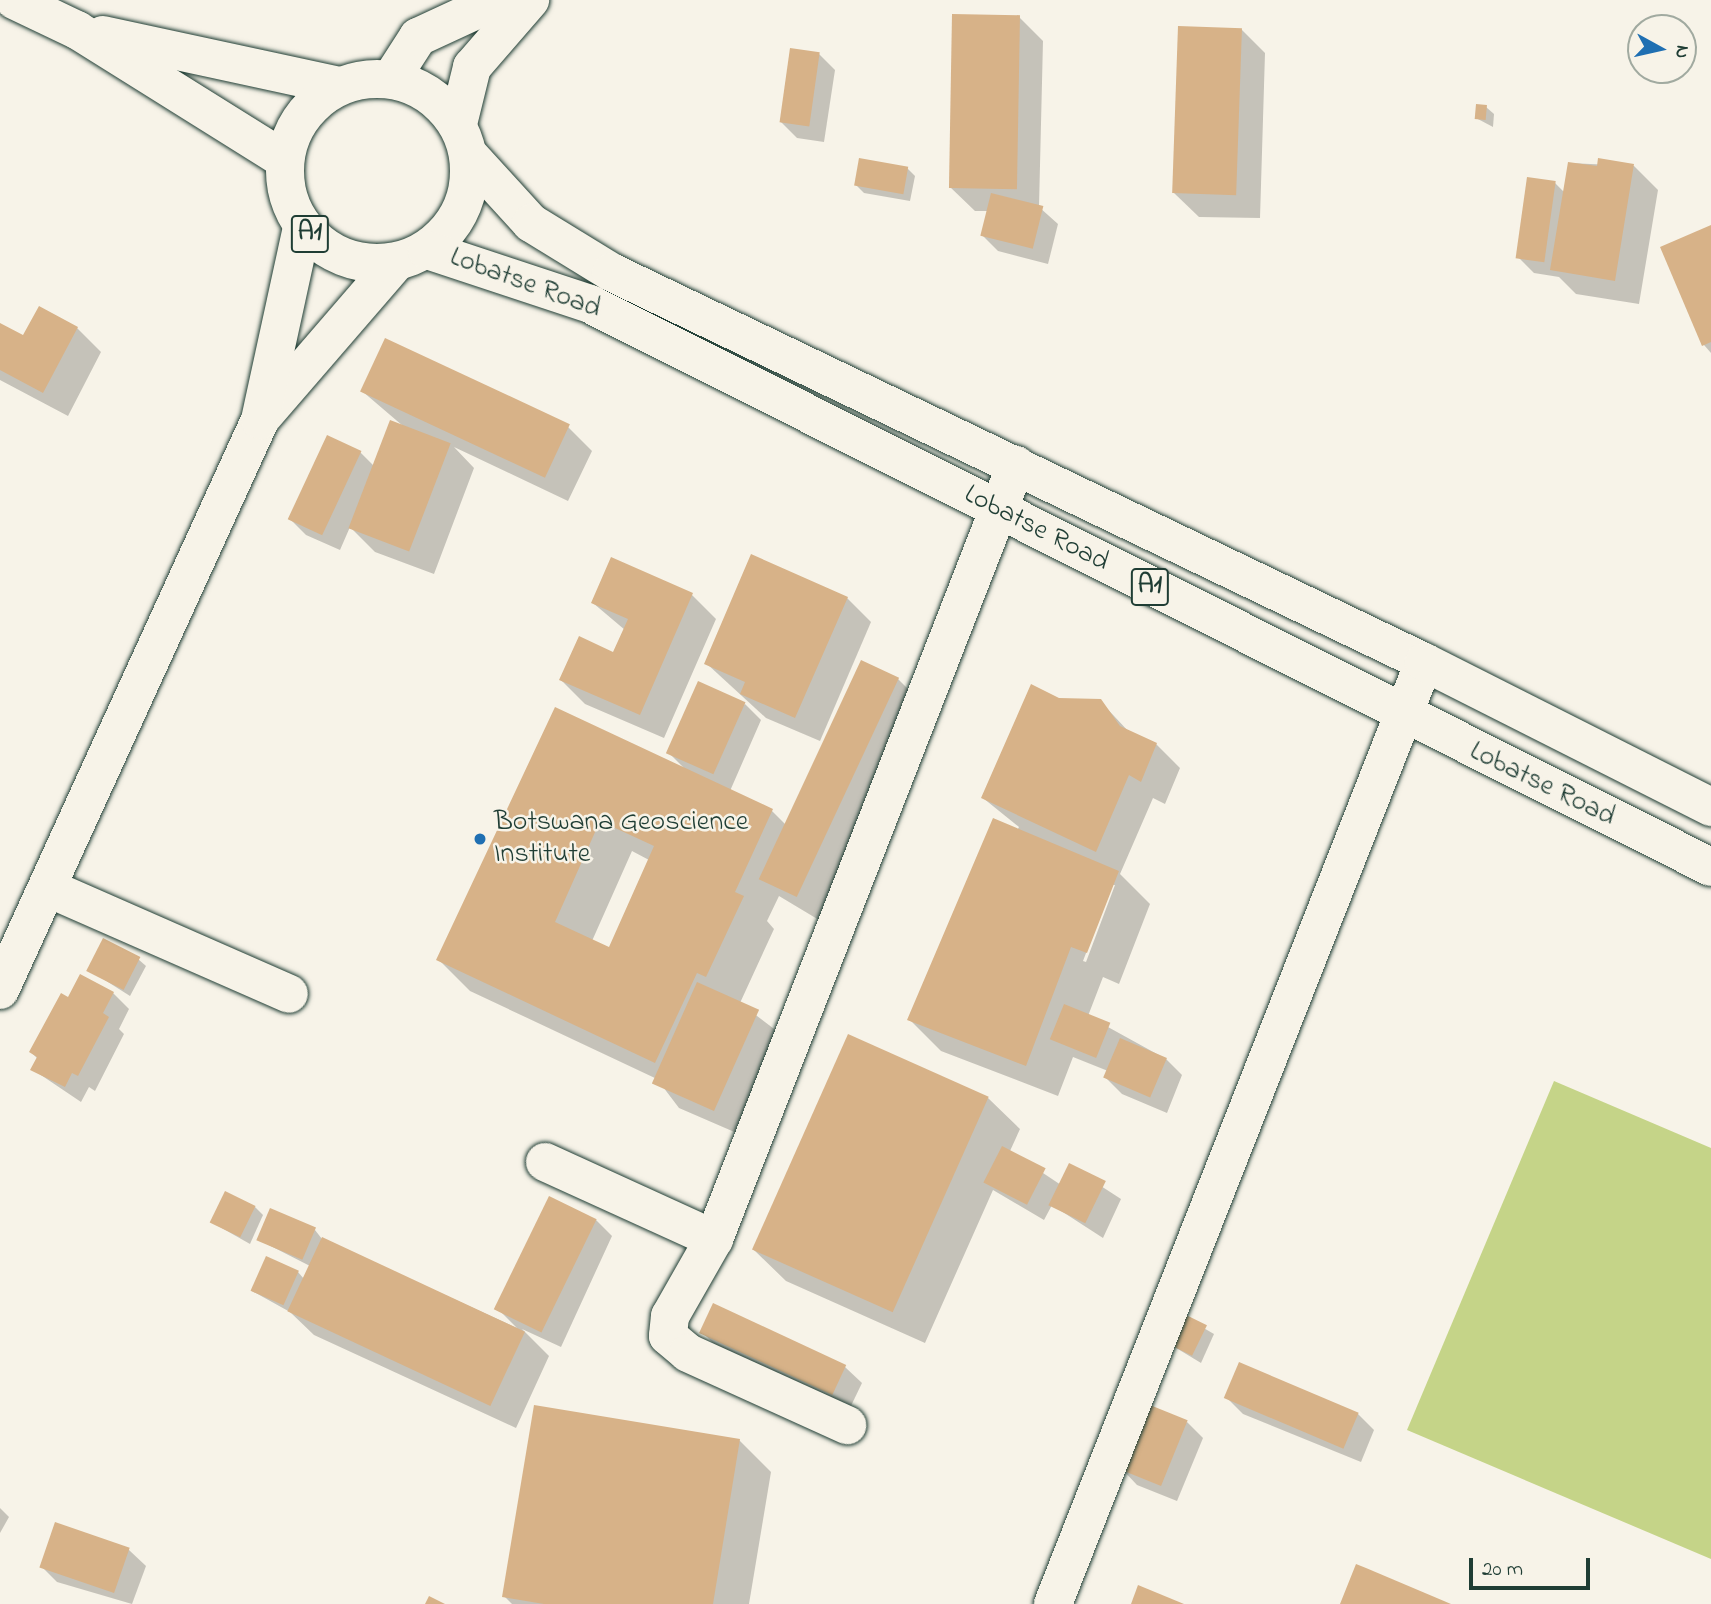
<!DOCTYPE html>
<html>
<head>
<meta charset="utf-8">
<style>
  body { margin:0 }
  #map { position:relative; width:1711px; height:1604px; overflow:hidden; background:#f7f3e8; font-family:"Indie Flower",sans-serif }
  div>[style] { position:absolute }
  [style*='--x'] { left:calc(var(--x)*1px); top:calc(var(--y)*1px); width:calc(var(--w)*1px); rotate:calc(var(--a)*1deg) }
  .green>* { inset:0; background:#c5d488 }
  .shadow>* { inset:0; background:#0003 }
  .building>* { inset:0; background:#d7b288; transform-origin:0 0 }
  .roads { filter:drop-shadow(0 0 2px #1f3d34) drop-shadow(0 0 2px #1f3d34) }
  .minor>* { height:38px; margin:-19px; padding:0 19px; transform-origin:19px; border-radius:19px; background:#f7f3e8 }
  .major>* { height:38px; margin:-19px; padding:0 19px; transform-origin:19px; border-radius:19px; background:#f7f3e8 }
  .highway>* { height:38px; margin:-19px; padding:0 19px; transform-origin:19px; border-radius:19px; background:#f7f3e8 }
  .highway>.ring { margin:-19px; padding:0; box-sizing:content-box; background:none; border:38px solid #f7f3e8; border-radius:50% }
  .dots>* { width:19px; height:19px; translate:-50% -50%; box-sizing:border-box; border:4px solid #f7f3e8; border-radius:50% }
  span { translate:-50% -50%; white-space:nowrap; text-align:center; line-height:1.15; -webkit-text-stroke:5px #f7f3e8; paint-order:stroke }
  .shield-label span { padding:2px 5px; background:#f7f3e8; border:2px solid; border-radius:5px; -webkit-text-stroke-width:0 }
  .shield-label { font-size:26px; color:#1f3d34; font-weight:700 }
  .street-label { font-size:28px; color:#1f3d34 }
  .poi-label { font-size:28px; color:#1f3d34 }
  .left { translate:0 -50%; text-align:left }
  .north { position:absolute; left:1627px; top:14px; width:70px; height:70px; box-sizing:border-box; background:#f7f3e8; border:2px solid #a1aaa0; border-radius:50%; rotate:98deg; font-size:19px; font-weight:700; line-height:28px; text-align:center; color:#1f3d34 }
  .north::after { content:''; display:block; margin:auto; width:24px; height:32px; background:#1f6fb2; clip-path:polygon(50% 0,100% 100%,50% 72%,0 100%) }
  .scale { position:absolute; left:1469px; top:1558px; width:121px; height:32px; box-sizing:border-box; border:4px solid #1f3d34; border-top:0; padding-left:9px; font-size:21px; line-height:24px; white-space:nowrap; color:#1f3d34; -webkit-text-stroke:5px #f7f3e8; paint-order:stroke }
</style>
</head>
<body>
<div id="map">
  <div class="green">
    <div style="clip-path:polygon(1554px 1081px,1711px 1148px,1711px 1559px,1407px 1430px)"></div>
  </div>
  <div class="shadow">
    <div style="clip-path:polygon(1019px 17px,1043px 41px,1039px 207px,1058px 224px,1048px 264px,998px 251px,982px 235px,988px 211px,975px 211px,950px 187px)"></div>
    <div style="clip-path:polygon(1241px 29px,1265px 53px,1260px 218px,1199px 217px,1174px 193px)"></div>
    <div style="clip-path:polygon(819px 54px,835px 70px,824px 142px,797px 138px,781px 122px)"></div>
    <div style="clip-path:polygon(1486px 107px,1494px 114px,1493px 127px,1476px 118px)"></div>
    <div style="clip-path:polygon(1569px 163px,1634px 166px,1658px 190px,1639px 304px,1576px 294px,1559px 277px,1534px 273px,1518px 257px,1555px 183px,1565px 193px)"></div>
    <div style="clip-path:polygon(907px 168px,915px 176px,910px 201px,864px 193px,856px 185px)"></div>
    <div style="clip-path:polygon(1711px 227px,1711px 353px,1704px 345px)"></div>
    <div style="clip-path:polygon(0 325px,24px 337px,77px 328px,101px 352px,68px 416px,0 380px)"></div>
    <div style="clip-path:polygon(362px 391px,568px 427px,592px 451px,568px 501px,454px 447px,474px 468px,434px 574px,375px 552px,350px 527px,340px 550px,306px 535px,290px 519px,360px 452px,374px 466px,403px 426px)"></div>
    <div style="clip-path:polygon(692px 595px,716px 619px,664px 738px,585px 704px,561px 680px,614px 654px,625px 630px,593px 603px)"></div>
    <div style="clip-path:polygon(847px 598px,871px 622px,820px 741px,766px 718px,706px 663px)"></div>
    <div style="clip-path:polygon(evenodd,898px 679px,922px 703px,824px 923px,779px 896px,767px 921px,774px 929px,740px 1003px,782px 1035px,739px 1134px,679px 1108px,657px 1079px,470px 991px,439px 960px,556px 709px,685px 769px,668px 752px,745px 704px,761px 720px,730px 791px,772px 811px,788px 827px,898px 679px,632px 851px,649px 860px,609px 949px,592px 941px,632px 851px)"></div>
    <div style="clip-path:polygon(evenodd,1059px 700px,1100px 701px,1129px 732px,1156px 744px,1180px 768px,1165px 804px,1153px 798px,1120px 874px,1150px 904px,1119px 984px,1103px 977px,1088px 1016px,1166px 1059px,1182px 1075px,1167px 1113px,1122px 1094px,1106px 1078px,1108px 1071px,1073px 1057px,1058px 1096px,941px 1051px,909px 1019px,1019px 827px,983px 798px,1059px 700px,1112px 885px,1115px 885px,1086px 962px,1083px 961px,1112px 885px)"></div>
    <div style="clip-path:polygon(138px 959px,146px 966px,130px 996px,89px 970px)"></div>
    <div style="clip-path:polygon(113px 993px,129px 1009px,119px 1029px,124px 1034px,95px 1091px,89px 1087px,81px 1102px,32px 1069px,38px 1059px,31px 1052px,69px 999px)"></div>
    <div style="clip-path:polygon(988px 1098px,1020px 1129px,1010px 1151px,1061px 1185px,1070px 1166px,1121px 1199px,1103px 1238px,1052px 1205px,1044px 1220px,993px 1190px,925px 1343px,786px 1281px,754px 1250px)"></div>
    <div style="clip-path:polygon(255px 1207px,263px 1215px,250px 1244px,213px 1223px)"></div>
    <div style="clip-path:polygon(596px 1220px,612px 1236px,561px 1347px,522px 1329px,549px 1356px,516px 1428px,314px 1335px,290px 1312px,252px 1291px,298px 1272px,304px 1279px,310px 1266px,259px 1240px,315px 1230px,322px 1239px,517px 1328px,498px 1309px)"></div>
    <div style="clip-path:polygon(714px 1305px,845px 1367px,862px 1383px,849px 1410px,718px 1348px,702px 1332px)"></div>
    <div style="clip-path:polygon(1181px 1315px,1214px 1334px,1201px 1363px,1168px 1343px)"></div>
    <div style="clip-path:polygon(1227px 1398px,1358px 1414px,1374px 1430px,1361px 1462px,1243px 1414px)"></div>
    <div style="clip-path:polygon(1187px 1422px,1203px 1438px,1177px 1501px,1137px 1485px,1121px 1468px)"></div>
    <div style="clip-path:polygon(739px 1440px,771px 1472px,749px 1604px,512px 1604px,504px 1596px)"></div>
    <div style="clip-path:polygon(0 1508px,9px 1517px,0 1533px)"></div>
    <div style="clip-path:polygon(56px 1524px,129px 1550px,146px 1566px,132px 1604px,57px 1582px,41px 1566px)"></div>
  </div>
  <div class="building">
    <div style="left:952px;top:14px;width:68px;height:174px;rotate:1deg"></div>
    <div style="left:1178px;top:26px;width:64px;height:167px;rotate:2deg"></div>
    <div style="left:790px;top:48px;width:30px;height:75px;rotate:8deg"></div>
    <div style="left:1476px;top:104px;width:11px;height:15px;rotate:5deg"></div>
    <div style="left:859px;top:158px;width:50px;height:28px;rotate:10deg"></div>
    <div style="clip-path:polygon(1598px 158px,1634px 164px,1615px 281px,1550px 270px,1568px 162px,1597px 166px)"></div>
    <div style="left:1527px;top:177px;width:29px;height:82px;rotate:8deg"></div>
    <div style="left:991px;top:193px;width:54px;height:44px;rotate:14deg"></div>
    <div style="clip-path:polygon(1711px 225px,1711px 342px,1702px 346px,1660px 247px)"></div>
    <div style="clip-path:polygon(39px 306px,78px 327px,43px 393px,0 370px,0 323px,23px 335px)"></div>
    <div style="left:385px;top:338px;width:204px;height:59px;rotate:25deg"></div>
    <div style="left:390px;top:420px;width:65px;height:116px;rotate:21deg"></div>
    <div style="left:327px;top:435px;width:38px;height:93px;rotate:25deg"></div>
    <div style="clip-path:polygon(751px 554px,848px 597px,795px 718px,740px 694px,745px 682px,704px 664px)"></div>
    <div style="clip-path:polygon(611px 557px,693px 593px,640px 715px,559px 680px,579px 636px,613px 652px,628px 619px,591px 603px)"></div>
    <div style="left:861px;top:660px;width:42px;height:242px;rotate:25deg"></div>
    <div style="left:698px;top:681px;width:52px;height:79px;rotate:24deg"></div>
    <div style="clip-path:polygon(1031px 684px,1059px 698px,1101px 699px,1120px 726px,1157px 743px,1141px 782px,1129px 775px,1096px 852px,981px 798px)"></div>
    <div style="clip-path:polygon(evenodd,555px 707px,773px 809px,735px 892px,744px 896px,706px 977px,697px 973px,655px 1063px,436px 960px,555px 707px,600px 821px,654px 846px,609px 947px,555px 922px,600px 821px)"></div>
    <div style="clip-path:polygon(993px 818px,1119px 871px,1087px 953px,1071px 947px,1026px 1066px,907px 1020px)"></div>
    <div style="left:103px;top:938px;width:42px;height:37px;rotate:27deg"></div>
    <div style="clip-path:polygon(80px 974px,114px 992px,103px 1013px,109px 1017px,78px 1076px,72px 1073px,65px 1087px,30px 1070px,37px 1057px,29px 1052px,61px 993px,68px 997px)"></div>
    <div style="left:697px;top:982px;width:68px;height:111px;rotate:24deg"></div>
    <div style="left:1064px;top:1004px;width:50px;height:38px;rotate:22deg"></div>
    <div style="left:848px;top:1034px;width:154px;height:236px;rotate:24deg"></div>
    <div style="left:1120px;top:1038px;width:51px;height:43px;rotate:23deg"></div>
    <div style="left:1002px;top:1146px;width:49px;height:41px;rotate:27deg"></div>
    <div style="left:1069px;top:1163px;width:41px;height:47px;rotate:26deg"></div>
    <div style="left:225px;top:1191px;width:34px;height:35px;rotate:26deg"></div>
    <div style="left:549px;top:1196px;width:53px;height:126px;rotate:26deg"></div>
    <div style="left:270px;top:1208px;width:50px;height:35px;rotate:23deg"></div>
    <div style="left:322px;top:1237px;width:224px;height:82px;rotate:25deg"></div>
    <div style="left:266px;top:1256px;width:36px;height:38px;rotate:24deg"></div>
    <div style="left:713px;top:1303px;width:147px;height:33px;rotate:25deg"></div>
    <div style="left:1180px;top:1312px;width:30px;height:34px;rotate:26deg"></div>
    <div style="left:1239px;top:1362px;width:130px;height:39px;rotate:23deg"></div>
    <div style="left:1145px;top:1403px;width:46px;height:71px;rotate:22deg"></div>
    <div style="clip-path:polygon(534px 1405px,740px 1439px,713px 1604px,544px 1604px,502px 1597px)"></div>
    <div style="left:55px;top:1522px;width:79px;height:48px;rotate:19deg"></div>
    <div style="clip-path:polygon(1356px 1564px,1366px 1568px,1451px 1604px,1340px 1604px)"></div>
    <div style="clip-path:polygon(1138px 1585px,1184px 1604px,1131px 1604px)"></div>
    <div style="clip-path:polygon(429px 1596px,445px 1604px,425px 1604px)"></div>
  </div>
  <div class="roads">
    <div class="minor">
      <div style="--x:391;--y:79;--w:50;--a:-57.3"></div>
      <div style="--x:418;--y:37;--w:88;--a:-24.8"></div>
      <div style="--x:458;--y:124;--w:59;--a:-76.2"></div>
      <div style="--x:472;--y:67;--w:89;--a:-49.1"></div>
      <div style="--x:48;--y:888;--w:263;--a:23.7"></div>
      <div style="--x:545;--y:1162;--w:186;--a:24.5"></div>
      <div style="--x:714;--y:1239;--w:831;--a:-68.69"></div>
      <div style="--x:714;--y:1239;--w:89;--a:119.7"></div>
      <div style="--x:670;--y:1316;--w:20;--a:96"></div>
      <div style="--x:668;--y:1336;--w:26;--a:40"></div>
      <div style="--x:688;--y:1353;--w:175;--a:24.4"></div>
      <div style="--x:1053;--y:1604;--w:1012;--a:-68.5"></div>
    </div>
    <div class="major">
      <div style="--x:264;--y:415;--w:201;--a:-49.2"></div>
      <div style="--x:0;--y:990;--w:626;--a:-65.48"></div>
      <div style="--x:260;--y:420;--w:198;--a:-77.7"></div>
    </div>
    <div class="highway">
      <div style="--x:14;--y:0;--w:70;--a:25.5"></div>
      <div style="--x:77;--y:30;--w:245;--a:32"></div>
      <div style="--x:103;--y:35;--w:241;--a:12.2"></div>
      <div class="ring" style="left:285px;top:79px;width:146px;height:146px"></div>
      <div style="--x:469;--y:155;--w:92;--a:47.6"></div>
      <div style="--x:531;--y:223;--w:94;--a:31.5"></div>
      <div style="--x:611;--y:272;--w:902;--a:25.63"></div>
      <div style="--x:1424;--y:662;--w:322;--a:26.8"></div>
      <div style="--x:427;--y:250;--w:172;--a:18.3"></div>
      <div style="--x:590;--y:304;--w:1254;--a:26.67"></div>
    </div>
  </div>
  <div class="dots">
    <div style="left:480px;top:839px;background:#1f6fb2"></div>
  </div>
  <div class="shield-label">
    <span style="left:310px;top:234px">A1</span>
    <span style="left:1150px;top:587px">A1</span>
  </div>
  <div class="street-label">
    <span style="left:525px;top:284px;rotate:20deg">Lobatse Road</span>
    <span style="left:1036px;top:529px;rotate:27deg">Lobatse Road</span>
    <span style="left:1542px;top:785px;rotate:26deg">Lobatse Road</span>
  </div>
  <div class="poi-label">
    <span class="left" style="left:494px;top:839px">Botswana Geoscience<br>Institute</span>
  </div>
  <div class="north">N</div>
  <div class="scale">20 m</div>
</div>
</body>
</html>
